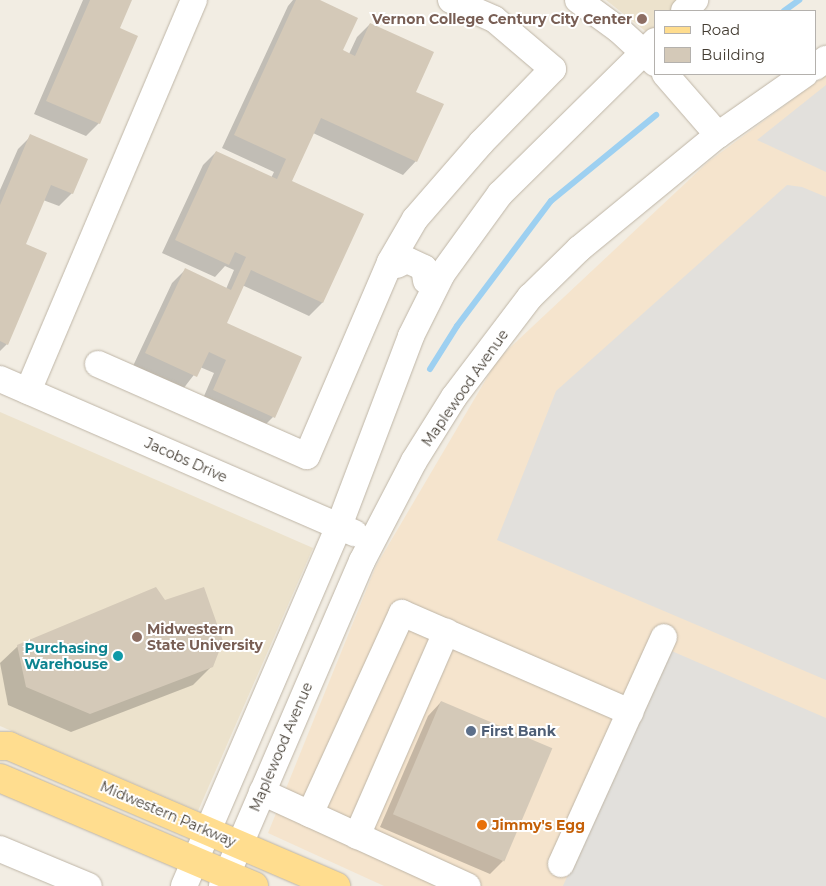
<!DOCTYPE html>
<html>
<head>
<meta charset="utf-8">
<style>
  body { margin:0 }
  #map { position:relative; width:826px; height:886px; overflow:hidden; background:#f2ede3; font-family:Montserrat,sans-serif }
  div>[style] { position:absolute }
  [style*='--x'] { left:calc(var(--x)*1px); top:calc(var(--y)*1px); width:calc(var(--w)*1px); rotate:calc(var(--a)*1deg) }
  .commercial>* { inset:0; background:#f5e4cd }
  .education>* { inset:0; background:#ece2cc }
  .parking>* { inset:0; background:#e2e0dc }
  .shadow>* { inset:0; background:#0003 }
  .stream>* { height:6px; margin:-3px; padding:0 3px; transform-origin:3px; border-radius:3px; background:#9dd0f1 }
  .building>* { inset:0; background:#d4c9b8; transform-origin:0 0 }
  .roads { filter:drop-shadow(0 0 1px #beb5a6) drop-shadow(0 0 1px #beb5a6) }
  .minor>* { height:26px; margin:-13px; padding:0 13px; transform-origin:13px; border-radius:13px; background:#fff }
  .major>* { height:28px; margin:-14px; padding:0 14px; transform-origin:14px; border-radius:14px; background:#ffdd8f }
  .dots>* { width:14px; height:14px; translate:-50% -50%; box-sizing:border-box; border:2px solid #fff; border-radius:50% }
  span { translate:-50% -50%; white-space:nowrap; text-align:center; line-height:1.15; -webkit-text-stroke:4px #fff; paint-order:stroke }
  .education-label { font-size:14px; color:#785e54; font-weight:700 }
  .right { translate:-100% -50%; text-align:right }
  .left { translate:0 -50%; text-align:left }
  .street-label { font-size:14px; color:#443d33 }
  .culture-label { font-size:14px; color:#0d838f; font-weight:700 }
  .service-label { font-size:14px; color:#4e5e75; font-weight:700 }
  .food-label { font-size:14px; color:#c56008; font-weight:700 }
  .legend { position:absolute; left:654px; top:10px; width:162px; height:65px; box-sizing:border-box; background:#fff; border:1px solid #b4b1ad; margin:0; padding:6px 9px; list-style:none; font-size:15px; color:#443d33 }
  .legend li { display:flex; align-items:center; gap:10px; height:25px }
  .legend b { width:25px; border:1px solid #b4b1ad }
</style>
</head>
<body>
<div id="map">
  <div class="commercial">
    <div style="clip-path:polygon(826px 75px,826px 886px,384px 886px,268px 833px,376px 566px,498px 359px,708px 162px)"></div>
  </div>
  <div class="education">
    <div style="clip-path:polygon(606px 0,686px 0,674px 11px,655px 11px,655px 29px,649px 34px)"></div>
    <div style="clip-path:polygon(0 412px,313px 548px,198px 811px,0 726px)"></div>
  </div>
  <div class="parking">
    <div style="clip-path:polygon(826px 85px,826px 172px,757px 140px)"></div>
    <div style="clip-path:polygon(787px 185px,802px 187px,826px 197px,826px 680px,497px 540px,556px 391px)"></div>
    <div style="clip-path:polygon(667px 649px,826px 718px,826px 886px,563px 886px)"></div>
  </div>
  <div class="shadow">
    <div style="clip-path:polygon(83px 0,130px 0,118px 29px,99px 123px,86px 136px,34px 114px)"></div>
    <div style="clip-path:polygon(293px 0,317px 0,341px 50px,349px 54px,357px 37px,370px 24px,414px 93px,416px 161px,403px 175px,313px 133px,291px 182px,362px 215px,322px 303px,309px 316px,242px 285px,225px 323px,301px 358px,273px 417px,260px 430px,201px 403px,214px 373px,200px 367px,183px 389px,133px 366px,172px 283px,185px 270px,226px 289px,234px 270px,225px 266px,215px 277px,162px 253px,203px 165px,216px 152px,271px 178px,274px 172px,222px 148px,288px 6px)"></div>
    <div style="clip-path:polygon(31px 136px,72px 193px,59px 206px,43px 200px,24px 245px,7px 344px,0 351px,0 190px,18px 149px)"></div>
    <div style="clip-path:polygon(18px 646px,212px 666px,193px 685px,71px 732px,8px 705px,0 663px)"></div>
    <div style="clip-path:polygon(441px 702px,503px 861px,490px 874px,380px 827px,428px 716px)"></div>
  </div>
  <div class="stream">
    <div style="--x:784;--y:11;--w:19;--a:-36"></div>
    <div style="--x:430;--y:369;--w:51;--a:-57.9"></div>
    <div style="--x:457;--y:326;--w:156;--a:-53.1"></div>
    <div style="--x:551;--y:201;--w:136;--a:-39.3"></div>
  </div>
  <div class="building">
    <div style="clip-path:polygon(90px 0,132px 0,120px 28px,138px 36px,100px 124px,46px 101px)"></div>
    <div style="clip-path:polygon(296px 0,320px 0,358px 18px,343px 50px,355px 56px,370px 23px,434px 52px,416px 92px,444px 104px,417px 162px,321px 118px,292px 181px,364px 214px,323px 303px,251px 270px,227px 323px,302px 357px,275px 418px,213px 390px,226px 360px,209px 352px,197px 377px,145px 353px,185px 268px,231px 290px,246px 257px,235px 252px,229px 265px,175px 240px,216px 151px,277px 179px,286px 159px,234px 135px)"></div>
    <div style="clip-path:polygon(30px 134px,88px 159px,73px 194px,51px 185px,26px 244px,47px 253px,8px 345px,0 341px,0 205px)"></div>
    <div style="clip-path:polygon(156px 587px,165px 600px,204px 587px,223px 641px,213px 667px,90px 714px,26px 687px,17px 645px)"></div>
    <div style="left:441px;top:701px;width:121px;height:123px;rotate:23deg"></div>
  </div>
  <div class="roads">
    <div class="minor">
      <div style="--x:578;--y:0;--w:51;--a:36.2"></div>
      <div style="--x:619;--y:30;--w:49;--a:42.5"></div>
      <div style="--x:684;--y:11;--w:16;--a:-45"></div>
      <div style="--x:815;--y:67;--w:14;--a:-36"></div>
      <div style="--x:665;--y:74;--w:81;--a:49"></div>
      <div style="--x:397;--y:265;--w:11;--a:-27"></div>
      <div style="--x:407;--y:260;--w:19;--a:25"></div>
      <div style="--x:424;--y:268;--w:13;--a:81"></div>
      <div style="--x:98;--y:364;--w:228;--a:23.8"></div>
      <div style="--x:307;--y:456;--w:211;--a:-66.8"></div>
      <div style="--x:390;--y:262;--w:50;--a:-59.8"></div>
      <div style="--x:415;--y:219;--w:101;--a:-49"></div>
      <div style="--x:481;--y:143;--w:103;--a:-45.8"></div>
      <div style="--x:553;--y:69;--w:77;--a:-139.7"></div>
      <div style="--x:494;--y:19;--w:47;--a:-156.2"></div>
      <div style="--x:0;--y:379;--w:387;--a:23.5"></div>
      <div style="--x:28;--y:391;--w:425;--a:-67"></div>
      <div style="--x:262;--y:792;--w:226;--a:24.6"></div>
      <div style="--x:310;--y:814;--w:221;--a:-65.4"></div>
      <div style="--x:402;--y:613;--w:249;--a:23.5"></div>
      <div style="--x:357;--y:836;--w:223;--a:-66.4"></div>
      <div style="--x:0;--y:849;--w:96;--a:22.6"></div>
      <div style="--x:561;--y:864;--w:249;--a:-65.6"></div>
      <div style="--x:184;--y:886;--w:392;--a:-66.7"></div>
      <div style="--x:339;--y:526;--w:203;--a:-69.2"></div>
      <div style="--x:411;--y:336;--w:69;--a:-63.4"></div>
      <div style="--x:442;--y:274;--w:99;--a:-54.1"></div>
      <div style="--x:500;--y:194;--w:218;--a:-44.6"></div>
      <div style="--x:222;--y:886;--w:354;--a:-66.7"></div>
      <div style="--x:362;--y:561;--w:113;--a:-62.5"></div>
      <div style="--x:414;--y:461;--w:75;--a:-58"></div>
      <div style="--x:454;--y:397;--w:126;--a:-52.8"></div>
      <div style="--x:530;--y:297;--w:69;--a:-44.4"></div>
      <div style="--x:579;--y:249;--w:180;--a:-39.4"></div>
      <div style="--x:718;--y:135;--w:106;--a:-35"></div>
    </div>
    <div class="major">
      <div style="--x:0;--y:746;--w:9;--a:0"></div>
      <div style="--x:9;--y:746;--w:356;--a:23.2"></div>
      <div style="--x:0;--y:778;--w:276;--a:23"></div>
    </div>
  </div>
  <div class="dots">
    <div style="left:642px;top:19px;background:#8d6e63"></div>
    <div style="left:137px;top:637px;background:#8d6e63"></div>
    <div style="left:118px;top:656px;background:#0f9aa8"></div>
    <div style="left:471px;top:731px;background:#5c6f8a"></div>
    <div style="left:482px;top:825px;background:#e8710a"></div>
  </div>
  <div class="education-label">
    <span class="right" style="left:632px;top:19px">Vernon College Century City Center</span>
    <span class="left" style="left:147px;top:637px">Midwestern<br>State University</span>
  </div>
  <div class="street-label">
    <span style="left:465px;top:388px;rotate:-55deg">Maplewood Avenue</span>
    <span style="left:186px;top:460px;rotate:24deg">Jacobs Drive</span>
    <span style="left:281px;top:747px;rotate:-67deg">Maplewood Avenue</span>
    <span style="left:168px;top:814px;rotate:23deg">Midwestern Parkway</span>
  </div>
  <div class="culture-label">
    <span class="right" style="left:108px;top:656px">Purchasing<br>Warehouse</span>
  </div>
  <div class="service-label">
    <span class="left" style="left:481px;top:731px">First Bank</span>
  </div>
  <div class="food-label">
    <span class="left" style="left:492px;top:825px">Jimmy's Egg</span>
  </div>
  <ul class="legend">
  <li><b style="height:6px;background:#ffdd8f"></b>Road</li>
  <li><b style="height:14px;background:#d4c9b8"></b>Building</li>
  </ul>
</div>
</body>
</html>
